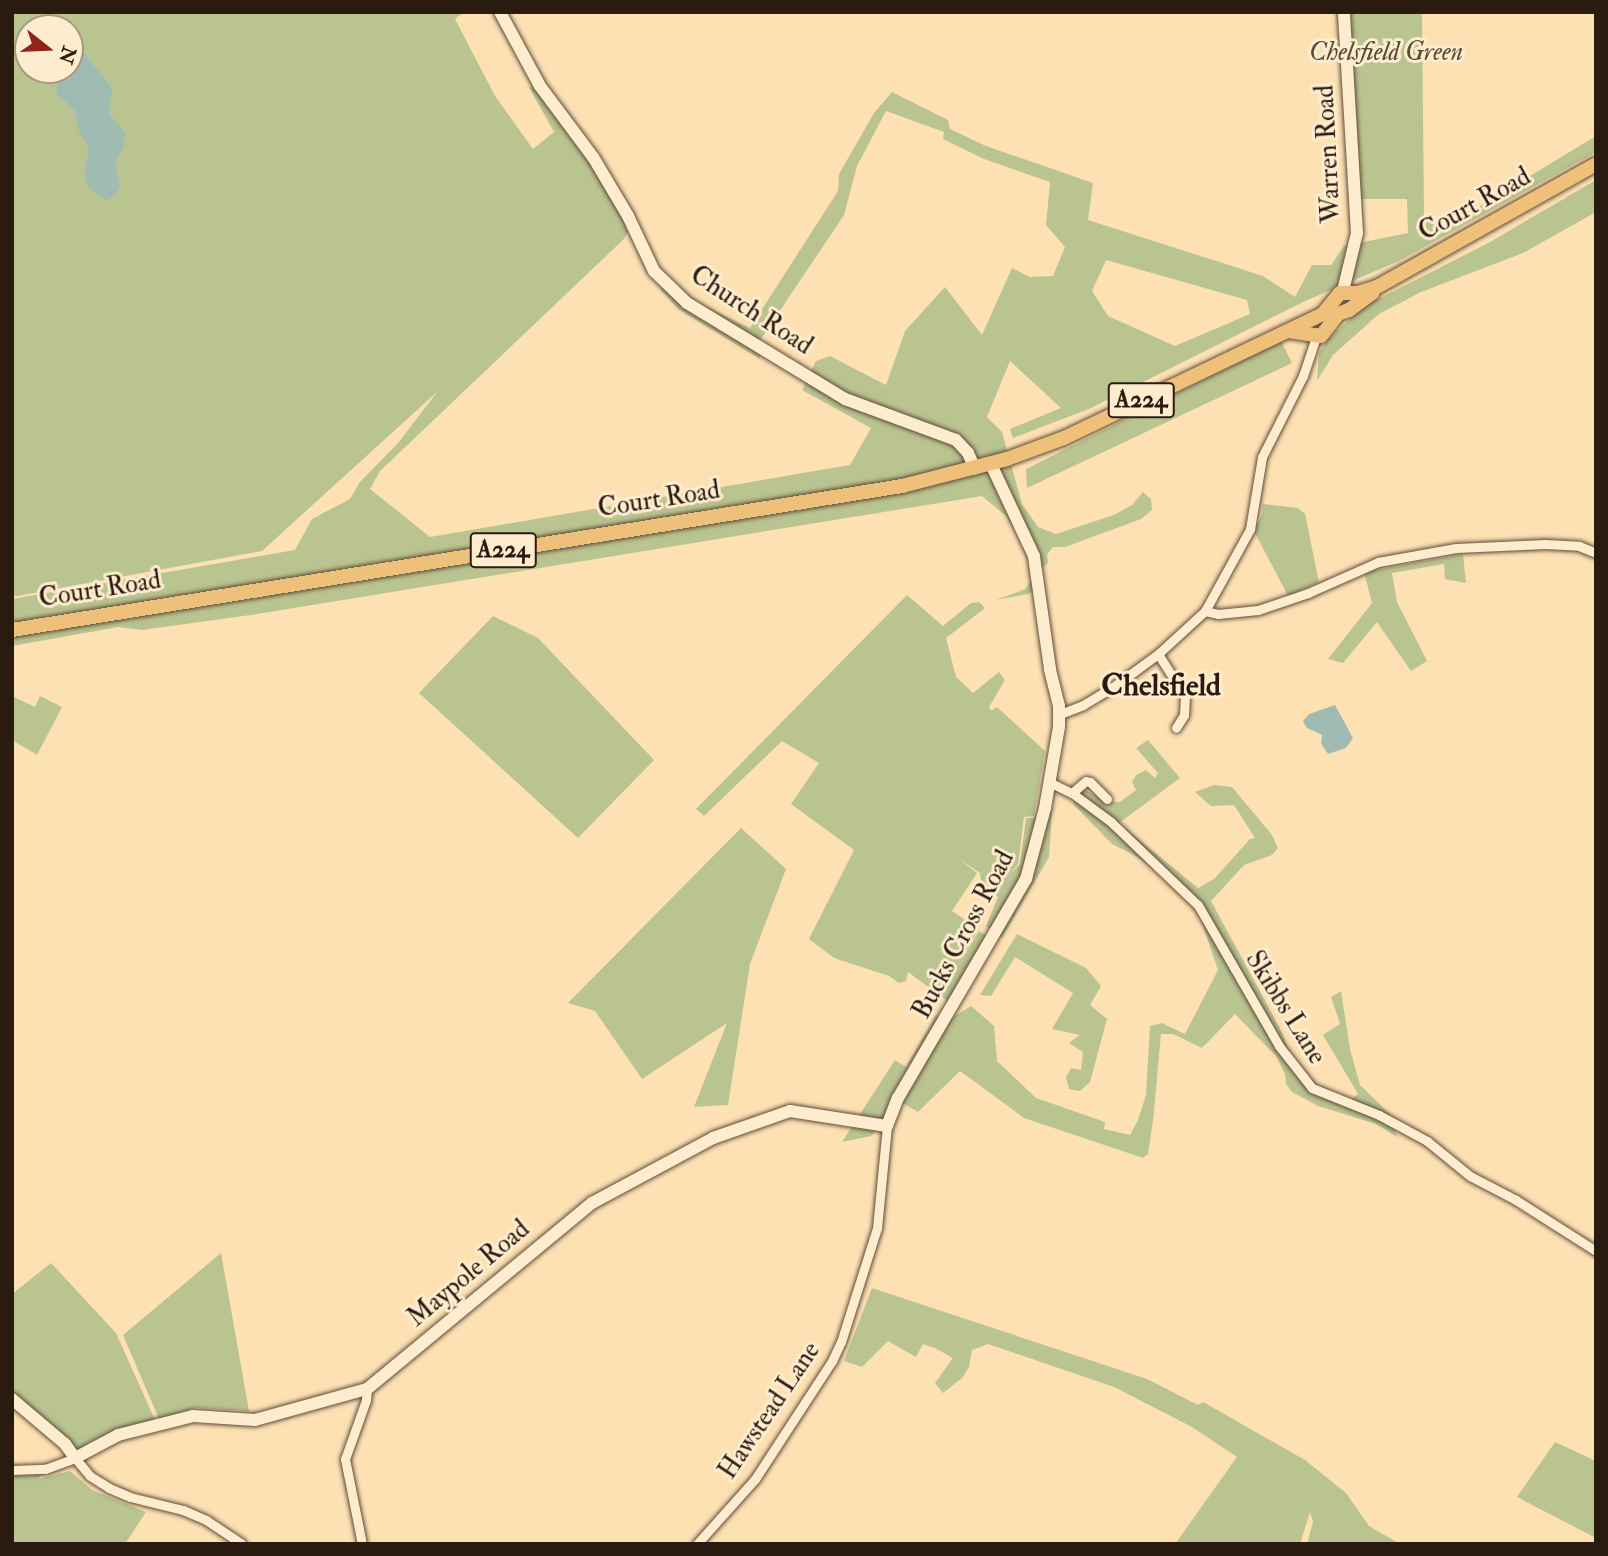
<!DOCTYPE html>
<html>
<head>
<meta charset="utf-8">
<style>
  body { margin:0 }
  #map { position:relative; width:1608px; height:1556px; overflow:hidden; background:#fde1b3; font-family:"IM FELL Double Pica",serif }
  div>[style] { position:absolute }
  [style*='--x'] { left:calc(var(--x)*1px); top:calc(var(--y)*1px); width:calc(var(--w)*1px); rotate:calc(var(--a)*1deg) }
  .green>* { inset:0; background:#bac490 }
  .water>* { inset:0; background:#a0bcb2 }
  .roads { filter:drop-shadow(0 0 2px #5f4c3a) drop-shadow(0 0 2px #5f4c3a) }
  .street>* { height:9px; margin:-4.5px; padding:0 4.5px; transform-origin:4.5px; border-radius:4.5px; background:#feecce }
  .secondary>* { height:12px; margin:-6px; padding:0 6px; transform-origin:6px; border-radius:6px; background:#feecce }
  .primary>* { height:14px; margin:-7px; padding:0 7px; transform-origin:7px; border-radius:7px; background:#eec07a }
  span { translate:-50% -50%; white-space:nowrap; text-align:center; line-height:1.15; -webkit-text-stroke:6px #feecce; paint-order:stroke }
  .shield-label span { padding:2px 5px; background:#feecce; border:2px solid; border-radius:5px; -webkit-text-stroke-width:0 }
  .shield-label { font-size:24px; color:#2a1b11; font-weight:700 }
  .park-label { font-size:26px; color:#554e37; font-style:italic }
  .street-label { font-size:26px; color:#2a1b11 }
  .quarter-label { font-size:30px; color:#2a1b11; font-weight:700 }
  .frame { position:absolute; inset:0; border:14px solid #2a1b11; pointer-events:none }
  .north { position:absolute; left:14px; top:14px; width:70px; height:70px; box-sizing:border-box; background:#feecce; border:2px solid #a99882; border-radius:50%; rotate:108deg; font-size:19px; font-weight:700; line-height:28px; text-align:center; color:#2a1b11 }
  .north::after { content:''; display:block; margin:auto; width:24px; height:32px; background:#8f2418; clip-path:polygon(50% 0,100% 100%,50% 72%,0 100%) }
</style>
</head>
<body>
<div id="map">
  <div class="green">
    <div style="clip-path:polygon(evenodd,12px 12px,464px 12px,455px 19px,495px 96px,533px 149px,554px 132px,529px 87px,535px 87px,585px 155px,630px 229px,624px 239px,380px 471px,370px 489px,430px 537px,850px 465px,871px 428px,802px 390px,816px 361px,830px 356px,886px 385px,905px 331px,945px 287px,982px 335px,1012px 268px,1030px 277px,1053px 276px,1065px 247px,1046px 225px,1050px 182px,984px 159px,943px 139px,944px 132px,886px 111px,857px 166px,844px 215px,759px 342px,760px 359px,678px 309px,660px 289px,670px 282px,699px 303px,750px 328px,838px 191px,839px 174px,874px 113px,892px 92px,948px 120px,950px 129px,986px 146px,1093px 183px,1088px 220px,1263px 276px,1295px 297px,1312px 265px,1331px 265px,1344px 246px,1408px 233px,1407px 199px,1360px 199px,1347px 12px,1422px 12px,1424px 215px,1440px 230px,1596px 136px,1596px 152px,1399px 261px,1305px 301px,1089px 409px,1013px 438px,1010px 429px,1061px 408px,1010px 361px,987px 417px,1002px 432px,1022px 504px,1038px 527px,1056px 534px,1114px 515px,1132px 505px,1143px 492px,1151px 499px,1152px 510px,1141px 519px,1065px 547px,1053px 547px,1047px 554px,1048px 563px,1039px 570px,1037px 588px,1028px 594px,996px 600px,1025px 589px,1031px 581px,1030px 569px,1020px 539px,1006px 516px,982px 496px,257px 614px,142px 630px,118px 627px,12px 646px,12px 599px,295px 550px,312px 519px,350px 499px,360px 482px,398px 443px,438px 391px,262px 551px,12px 597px,12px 12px,28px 28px,70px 28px,70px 70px,28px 70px,28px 28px,12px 12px,1106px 260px,1247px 300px,1250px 314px,1175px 346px,1108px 316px,1092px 291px,1106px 260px)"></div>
    <div style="clip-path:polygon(1596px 180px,1596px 212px,1523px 253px,1421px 292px,1379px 314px,1333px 355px,1317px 381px,1319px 353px,1327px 340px,1363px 307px,1490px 242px)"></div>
    <div style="clip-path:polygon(1281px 341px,1292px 363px,1027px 488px,1026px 469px)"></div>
    <div style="clip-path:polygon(1263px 504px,1298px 508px,1305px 514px,1319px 582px,1288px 596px,1254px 531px,1262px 515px)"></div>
    <div style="clip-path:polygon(1463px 554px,1466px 583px,1445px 579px,1444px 564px,1392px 573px,1397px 602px,1427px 661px,1411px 671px,1377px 622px,1343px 663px,1328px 659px,1372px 603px,1364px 572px)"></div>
    <div style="clip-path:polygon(907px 595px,943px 626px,971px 603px,979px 602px,985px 608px,946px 638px,956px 677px,973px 693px,999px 672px,1005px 680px,989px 707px,991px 711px,997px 707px,1045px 751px,1034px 816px,1024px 817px,1018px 864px,1008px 876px,1020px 864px,1026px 818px,1035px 818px,1052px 810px,1049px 857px,1002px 938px,986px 926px,998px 897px,981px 883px,980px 873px,959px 859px,977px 873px,952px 911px,979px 929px,957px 966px,979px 931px,987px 936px,949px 1002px,908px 972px,906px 981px,899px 983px,889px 976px,834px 958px,809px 939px,854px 850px,791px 804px,819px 763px,782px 741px,704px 816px,696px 809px)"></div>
    <div style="clip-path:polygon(493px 616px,538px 638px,654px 760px,578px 838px,419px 693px)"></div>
    <div style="clip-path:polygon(12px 696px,35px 707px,40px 696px,62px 707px,37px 755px,12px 740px)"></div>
    <div style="clip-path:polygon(1148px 740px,1180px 778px,1119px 823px,1198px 888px,1214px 879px,1250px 839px,1255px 838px,1234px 805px,1211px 806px,1195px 792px,1214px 785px,1232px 787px,1272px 835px,1278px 848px,1272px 855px,1244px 865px,1211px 901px,1282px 1032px,1293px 1060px,1318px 1085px,1350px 1100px,1358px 1094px,1323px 1035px,1340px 1024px,1331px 997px,1341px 991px,1350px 1049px,1360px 1085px,1390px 1114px,1397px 1137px,1376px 1124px,1318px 1106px,1292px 1092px,1286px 1084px,1285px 1074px,1276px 1056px,1235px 1014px,1202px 1048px,1173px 1034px,1161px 1034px,1153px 1121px,1148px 1154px,1143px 1158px,1024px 1118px,960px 1071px,918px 1112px,901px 1102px,871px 1136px,842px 1142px,895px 1060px,906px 1067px,936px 1015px,948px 1020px,971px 1006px,994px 1026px,997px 1061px,1036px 1098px,1105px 1122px,1104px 1129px,1130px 1135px,1138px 1120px,1146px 1095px,1150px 1026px,1162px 1023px,1185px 1034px,1218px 970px,1193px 896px,1134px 855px,1112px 844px,1073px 804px,1081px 788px,1107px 801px,1120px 802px,1136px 790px,1132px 782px,1136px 775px,1146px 770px,1155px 778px,1158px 773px,1136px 748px)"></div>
    <div style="clip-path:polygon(741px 828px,786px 869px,750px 964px,728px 1105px,694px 1107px,727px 1023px,642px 1079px,595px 1011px,568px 1003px)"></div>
    <div style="clip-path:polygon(1017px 934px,1086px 968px,1101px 986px,1090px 1005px,1107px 1019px,1090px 1082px,1080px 1091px,1069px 1089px,1066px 1077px,1071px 1068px,1081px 1070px,1083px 1052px,1069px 1043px,1080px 1035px,1052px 1029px,1073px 993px,1015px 957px,991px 996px,980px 995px)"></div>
    <div style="clip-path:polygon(221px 1253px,249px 1411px,195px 1408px,159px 1419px,123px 1335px)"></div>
    <div style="clip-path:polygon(51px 1263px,116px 1333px,155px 1420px,118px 1430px,88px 1443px,78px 1452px,12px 1393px,12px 1294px)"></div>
    <div style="clip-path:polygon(872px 1288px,1147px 1379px,1198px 1405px,1203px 1402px,1305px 1460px,1346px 1493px,1369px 1526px,1400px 1544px,1307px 1544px,1313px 1522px,1310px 1512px,1300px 1544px,1175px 1544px,1237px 1457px,1192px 1427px,1114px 1387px,988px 1344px,972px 1350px,969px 1367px,962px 1378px,943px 1393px,935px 1383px,953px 1358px,935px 1348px,923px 1344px,916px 1357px,888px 1341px,862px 1367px,844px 1361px)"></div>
    <div style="clip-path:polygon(1555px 1442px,1596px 1461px,1596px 1538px,1517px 1497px)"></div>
    <div style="clip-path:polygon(12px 1464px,44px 1473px,38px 1479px,70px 1471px,92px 1490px,146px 1512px,125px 1544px,12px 1544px)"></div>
  </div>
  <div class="water">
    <div style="clip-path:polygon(70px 43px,80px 48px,112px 88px,109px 114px,125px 133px,124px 145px,115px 164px,120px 188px,110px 199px,104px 200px,88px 186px,84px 175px,89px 149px,79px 131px,74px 110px,56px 93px,60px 70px,70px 70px)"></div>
    <div style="clip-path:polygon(1335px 705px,1353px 738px,1346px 748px,1328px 754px,1321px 743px,1322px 735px,1307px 728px,1303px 721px,1309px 714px)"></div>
  </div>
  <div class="roads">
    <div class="street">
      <div style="--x:1205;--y:611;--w:13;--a:13"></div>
      <div style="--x:1218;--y:614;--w:40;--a:-5.7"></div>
      <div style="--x:1258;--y:610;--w:53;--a:-18.8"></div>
      <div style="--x:1308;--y:593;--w:77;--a:-23.9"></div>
      <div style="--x:1378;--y:562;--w:79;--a:-10.2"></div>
      <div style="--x:1456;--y:548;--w:89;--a:-2.6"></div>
      <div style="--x:1545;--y:544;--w:34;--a:3"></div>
      <div style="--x:1579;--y:546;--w:18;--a:22"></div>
      <div style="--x:1158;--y:654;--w:50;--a:57.3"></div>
      <div style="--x:1185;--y:696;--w:19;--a:93"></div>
      <div style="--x:1184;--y:715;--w:15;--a:122"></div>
      <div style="--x:1060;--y:714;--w:25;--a:-21"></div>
      <div style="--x:1083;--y:705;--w:35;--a:-31"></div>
      <div style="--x:1113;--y:687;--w:56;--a:-36.3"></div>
      <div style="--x:1158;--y:654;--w:64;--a:-42.5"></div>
      <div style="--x:1205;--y:611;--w:94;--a:-61.2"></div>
      <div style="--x:1250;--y:529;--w:73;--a:-80.5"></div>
      <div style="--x:1262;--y:457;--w:91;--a:-63.2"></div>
      <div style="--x:1303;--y:376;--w:41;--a:-71.6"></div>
      <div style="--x:1049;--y:782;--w:25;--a:26"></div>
      <div style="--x:1072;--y:793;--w:49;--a:36.6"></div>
      <div style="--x:1111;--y:822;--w:120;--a:43.7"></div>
      <div style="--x:1198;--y:905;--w:163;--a:60.1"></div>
      <div style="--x:1279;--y:1046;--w:53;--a:51.8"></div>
      <div style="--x:1312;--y:1088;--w:72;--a:21.9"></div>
      <div style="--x:1379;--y:1115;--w:55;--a:28.4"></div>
      <div style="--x:1427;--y:1141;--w:55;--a:39.1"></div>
      <div style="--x:1470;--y:1176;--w:52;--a:27.6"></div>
      <div style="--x:1516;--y:1200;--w:95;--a:32.5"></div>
      <div style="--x:1072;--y:793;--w:18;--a:-41"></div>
      <div style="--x:1086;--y:781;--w:4;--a:14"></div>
      <div style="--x:1090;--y:782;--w:24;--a:45"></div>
      <div style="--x:12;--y:1470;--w:33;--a:-2"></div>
      <div style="--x:45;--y:1469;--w:32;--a:-20"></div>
      <div style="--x:75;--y:1458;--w:23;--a:50"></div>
      <div style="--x:90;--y:1476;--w:22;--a:32"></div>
      <div style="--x:109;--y:1488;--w:23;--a:23"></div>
      <div style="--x:130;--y:1497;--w:55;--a:13.8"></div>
      <div style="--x:183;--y:1510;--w:25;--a:23"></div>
      <div style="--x:206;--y:1520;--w:43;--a:33.7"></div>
      <div style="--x:362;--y:1544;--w:87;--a:-101.3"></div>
      <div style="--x:345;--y:1459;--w:63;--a:-70.4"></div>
      <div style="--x:366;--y:1400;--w:11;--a:-85"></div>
      <div style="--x:697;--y:1544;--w:87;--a:-48.3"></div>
      <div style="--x:755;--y:1479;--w:141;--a:-56.9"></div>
      <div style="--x:832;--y:1361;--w:21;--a:-65"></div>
      <div style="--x:841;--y:1342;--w:120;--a:-72.5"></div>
      <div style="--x:877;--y:1228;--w:102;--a:-84.4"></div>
    </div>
    <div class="secondary">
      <div style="--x:500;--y:12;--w:84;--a:61.6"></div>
      <div style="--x:540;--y:86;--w:89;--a:53.3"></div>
      <div style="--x:593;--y:157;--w:69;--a:59.3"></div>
      <div style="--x:628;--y:216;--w:61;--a:64.7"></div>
      <div style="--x:654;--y:271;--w:46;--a:44.1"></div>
      <div style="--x:687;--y:303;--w:185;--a:31.3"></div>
      <div style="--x:845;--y:399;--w:118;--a:20.3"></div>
      <div style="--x:956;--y:440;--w:18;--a:47"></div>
      <div style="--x:968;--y:453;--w:17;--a:66"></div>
      <div style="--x:1343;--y:291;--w:60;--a:-76.4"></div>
      <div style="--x:1357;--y:233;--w:221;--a:-93.4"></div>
      <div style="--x:12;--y:1399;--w:70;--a:40.3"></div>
      <div style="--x:65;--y:1444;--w:17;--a:54"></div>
      <div style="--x:75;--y:1458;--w:49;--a:-28.1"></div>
      <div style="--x:118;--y:1435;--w:77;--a:-14.2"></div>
      <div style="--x:193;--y:1416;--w:62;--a:3.7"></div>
      <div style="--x:255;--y:1420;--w:116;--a:-15.5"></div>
      <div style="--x:367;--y:1389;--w:292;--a:-39.6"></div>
      <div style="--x:592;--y:1203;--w:137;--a:-28.2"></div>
      <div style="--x:713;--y:1138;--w:82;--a:-19.3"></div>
      <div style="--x:790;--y:1111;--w:98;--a:8.8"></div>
      <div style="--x:887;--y:1126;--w:30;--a:-69"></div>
      <div style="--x:898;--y:1098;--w:254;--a:-59.7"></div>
      <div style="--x:1026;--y:879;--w:73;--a:-75"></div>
      <div style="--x:1045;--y:808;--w:82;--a:-80.2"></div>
      <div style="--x:1059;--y:727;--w:21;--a:-90"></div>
      <div style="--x:1059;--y:706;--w:38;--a:-104"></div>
      <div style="--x:1050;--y:669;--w:114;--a:-98.1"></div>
      <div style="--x:1034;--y:556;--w:102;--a:-115.1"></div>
    </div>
    <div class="primary">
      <div style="--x:1289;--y:331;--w:32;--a:9"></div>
      <div style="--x:1321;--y:336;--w:28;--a:-52"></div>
      <div style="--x:1338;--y:314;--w:12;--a:-20"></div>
      <div style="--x:1349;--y:310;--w:29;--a:-36"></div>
      <div style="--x:12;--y:630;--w:902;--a:-9.19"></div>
      <div style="--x:902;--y:486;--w:108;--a:-14.4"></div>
      <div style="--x:1007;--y:459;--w:61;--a:-20.2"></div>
      <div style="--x:1064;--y:438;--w:287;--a:-25.6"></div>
      <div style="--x:1323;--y:314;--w:27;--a:-51"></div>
      <div style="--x:1340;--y:293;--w:18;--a:0"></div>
      <div style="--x:1358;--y:293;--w:20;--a:-18"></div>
      <div style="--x:1377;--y:287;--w:251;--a:-29.3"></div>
    </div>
  </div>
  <div class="shield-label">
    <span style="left:1141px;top:400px">A224</span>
    <span style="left:503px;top:550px">A224</span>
  </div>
  <div class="park-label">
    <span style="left:1386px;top:53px">Chelsfield Green</span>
  </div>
  <div class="street-label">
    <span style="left:1329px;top:154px;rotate:-93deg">Warren Road</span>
    <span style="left:1475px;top:205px;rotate:-29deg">Court Road</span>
    <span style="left:751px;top:311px;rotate:33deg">Church Road</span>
    <span style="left:659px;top:500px;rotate:-9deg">Court Road</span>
    <span style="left:100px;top:590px;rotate:-9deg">Court Road</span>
    <span style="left:964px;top:935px;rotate:-62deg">Bucks Cross Road</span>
    <span style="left:1285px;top:1008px;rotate:58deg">Skibbs Lane</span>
    <span style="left:469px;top:1274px;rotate:-40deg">Maypole Road</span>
    <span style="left:770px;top:1411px;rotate:-56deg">Hawstead Lane</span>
  </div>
  <div class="quarter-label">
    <span style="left:1161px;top:686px">Chelsfield</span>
  </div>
  <div class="frame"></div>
  <div class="north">N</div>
</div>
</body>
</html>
